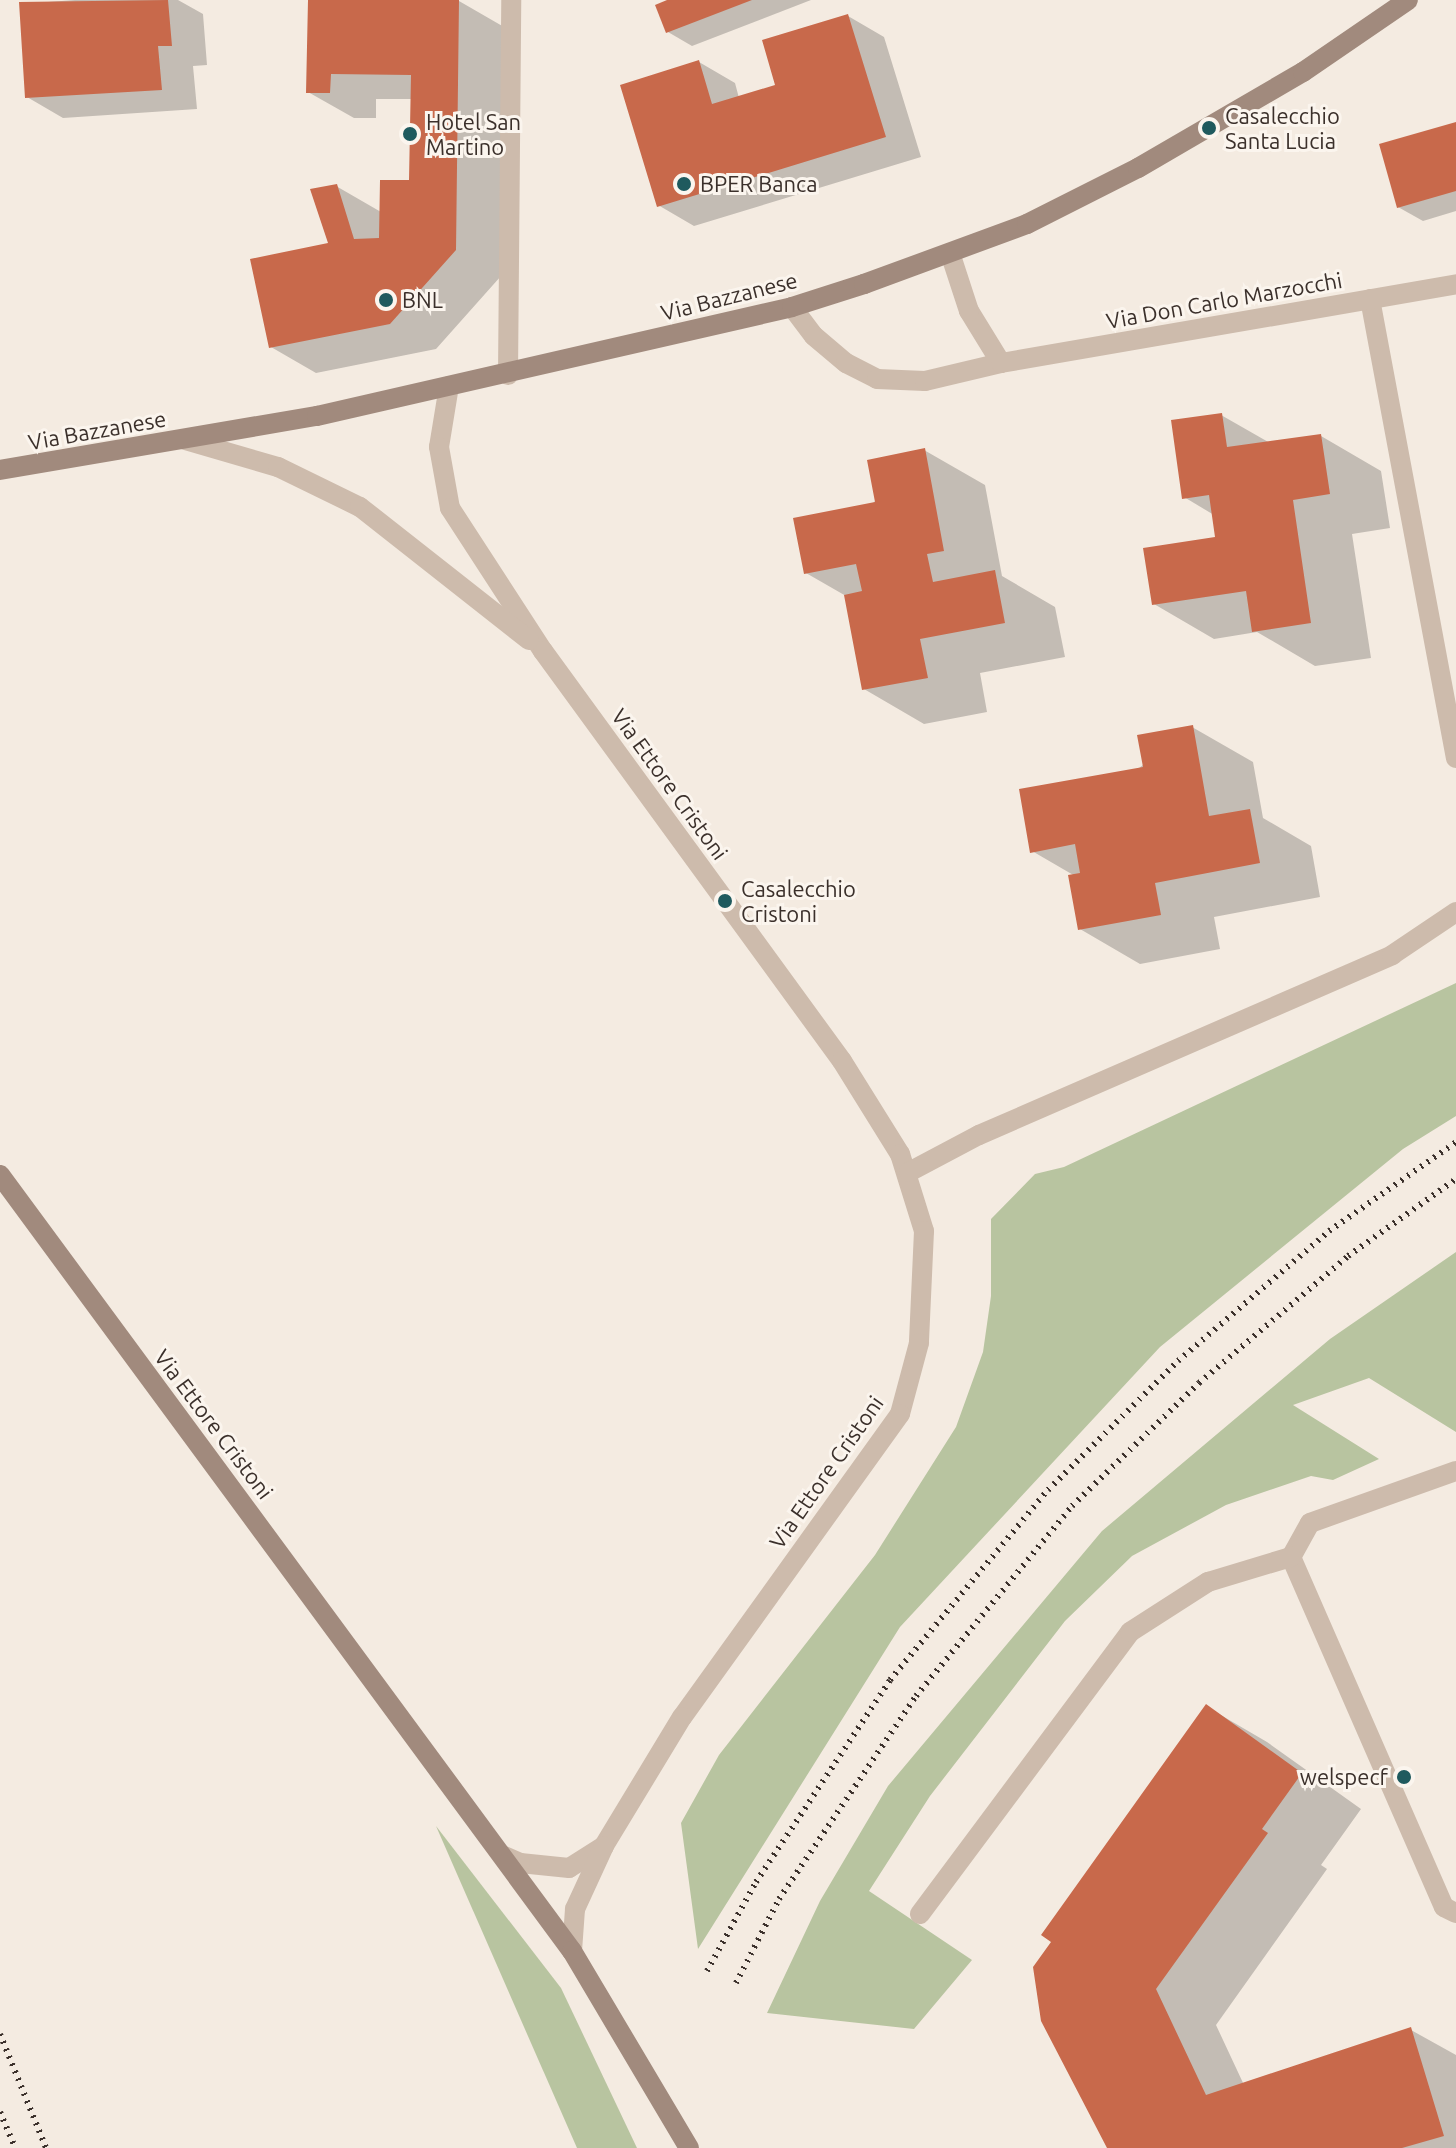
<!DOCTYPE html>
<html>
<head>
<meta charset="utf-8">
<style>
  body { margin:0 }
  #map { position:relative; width:1456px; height:2148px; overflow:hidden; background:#f4ebe1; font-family:Ubuntu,sans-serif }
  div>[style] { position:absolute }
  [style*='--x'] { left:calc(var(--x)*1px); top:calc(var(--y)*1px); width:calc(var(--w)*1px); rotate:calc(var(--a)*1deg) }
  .green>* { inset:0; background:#b8c4a0 }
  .shadow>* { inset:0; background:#0003 }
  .building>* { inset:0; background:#c8694b }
  .street>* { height:20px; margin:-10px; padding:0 10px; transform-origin:10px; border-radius:10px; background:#cdbbac }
  .secondary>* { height:20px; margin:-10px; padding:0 10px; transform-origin:10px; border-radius:10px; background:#a18a7d }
  .rail>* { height:6px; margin-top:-3px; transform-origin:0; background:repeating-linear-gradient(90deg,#3b302b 0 2px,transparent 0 8px) }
  .dots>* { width:22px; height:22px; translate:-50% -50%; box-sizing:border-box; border:4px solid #fbf5ee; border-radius:50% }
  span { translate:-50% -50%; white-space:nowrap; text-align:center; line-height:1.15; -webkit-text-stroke:6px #fbf5ee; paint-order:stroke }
  .poi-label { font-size:22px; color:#3b302b }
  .left { translate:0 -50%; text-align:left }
  .right { translate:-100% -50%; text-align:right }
  .street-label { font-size:22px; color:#3b302b }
</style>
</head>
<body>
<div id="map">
  <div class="green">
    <div style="clip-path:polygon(1456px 983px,1456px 1116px,1403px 1149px,1160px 1347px,900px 1627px,698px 1949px,681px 1823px,719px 1755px,875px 1555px,956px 1427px,983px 1352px,991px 1296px,991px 1219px,1035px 1174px,1064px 1167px)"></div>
    <div style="clip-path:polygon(1456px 1252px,1456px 1432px,1369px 1378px,1293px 1405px,1379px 1459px,1333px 1480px,1311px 1476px,1226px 1505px,1132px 1556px,1065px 1621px,930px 1796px,869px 1891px,972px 1960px,914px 2029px,767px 2013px,820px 1901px,888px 1786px,1102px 1531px,1330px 1339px)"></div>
    <div style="clip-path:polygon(436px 1826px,561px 1988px,637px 2148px,577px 2148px)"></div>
  </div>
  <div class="shadow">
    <div style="clip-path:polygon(75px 0,178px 0,203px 14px,207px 65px,193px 66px,197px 109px,63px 118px,27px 97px,21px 4px)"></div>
    <div style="clip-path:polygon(310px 0,459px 1px,504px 27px,501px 276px,436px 349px,316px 373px,271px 347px,330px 244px,336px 186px,381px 212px,411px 183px,413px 99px,376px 99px,376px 118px,354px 118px,308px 92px)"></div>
    <div style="clip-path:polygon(673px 0,811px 0,692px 46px,668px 32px)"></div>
    <div style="clip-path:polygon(848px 16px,884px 37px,921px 157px,694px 226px,658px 205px,699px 62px,735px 83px,739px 98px,777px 86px)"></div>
    <div style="clip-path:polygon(1456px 124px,1456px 211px,1423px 221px,1398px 207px)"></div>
    <div style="clip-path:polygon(1221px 415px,1270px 443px,1321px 436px,1381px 471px,1390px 528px,1352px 534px,1371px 658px,1315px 666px,1257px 632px,1214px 639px,1154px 604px,1217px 538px,1214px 515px,1184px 497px)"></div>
    <div style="clip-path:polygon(924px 450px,985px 485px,1002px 576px,1055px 607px,1065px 657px,980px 673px,987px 712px,924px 724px,864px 689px,846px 596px,806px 573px)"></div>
    <div style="clip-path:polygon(1192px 727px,1253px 762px,1263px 818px,1311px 846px,1320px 897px,1214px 917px,1220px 949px,1140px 964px,1080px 929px,1075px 876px,1032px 851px)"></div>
    <div style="clip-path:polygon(1207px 1707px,1267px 1742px,1361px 1809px,1321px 1865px,1327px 1869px,1216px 2025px,1244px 2085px,1411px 2030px,1456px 2055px,1456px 2148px,1109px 2148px)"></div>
  </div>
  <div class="building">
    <div style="clip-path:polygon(168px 0,172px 46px,158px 46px,162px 90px,25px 98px,19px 2px)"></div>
    <div style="clip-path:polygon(308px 0,459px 0,456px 250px,390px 324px,269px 348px,250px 259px,328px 243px,310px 189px,337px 184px,354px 239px,379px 238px,380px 180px,409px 180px,411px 75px,331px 74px,330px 93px,306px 93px)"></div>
    <div style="clip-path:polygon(667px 0,752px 0,666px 33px,655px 5px)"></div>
    <div style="clip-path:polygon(848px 14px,886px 137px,657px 207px,620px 85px,699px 60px,712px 104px,775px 85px,762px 40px)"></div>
    <div style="clip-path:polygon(1456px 122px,1456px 191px,1397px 208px,1379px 144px)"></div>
    <div style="clip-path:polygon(1222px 413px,1227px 447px,1321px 434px,1330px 494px,1293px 500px,1311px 623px,1252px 632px,1246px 591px,1152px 605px,1143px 548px,1215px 537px,1209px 495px,1182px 499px,1171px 420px)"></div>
    <div style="clip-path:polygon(925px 448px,944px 551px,927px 554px,933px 582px,995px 570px,1005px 623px,920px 639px,928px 678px,862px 690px,844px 595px,862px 591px,856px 564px,804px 574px,793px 518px,875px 502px,867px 460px)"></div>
    <div style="clip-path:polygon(1193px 725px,1209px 816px,1250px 809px,1260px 863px,1155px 883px,1161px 915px,1078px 930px,1068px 875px,1080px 873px,1075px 844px,1030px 853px,1019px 789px,1143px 767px,1137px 735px)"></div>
    <div style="clip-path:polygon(1206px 1704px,1302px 1773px,1262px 1829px,1268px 1833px,1156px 1989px,1206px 2095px,1411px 2027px,1444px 2136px,1402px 2148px,1107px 2148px,1041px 2021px,1033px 1967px,1051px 1942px,1041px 1935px)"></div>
  </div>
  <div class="street">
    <div style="--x:1370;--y:299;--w:467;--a:79.4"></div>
    <div style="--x:792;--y:307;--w:36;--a:53"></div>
    <div style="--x:814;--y:336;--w:42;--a:40.2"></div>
    <div style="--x:846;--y:363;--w:35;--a:27"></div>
    <div style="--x:877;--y:379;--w:48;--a:2.4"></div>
    <div style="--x:925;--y:381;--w:78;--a:-13.3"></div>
    <div style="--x:1001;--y:363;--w:61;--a:-121.6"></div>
    <div style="--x:969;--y:311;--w:61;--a:-108.1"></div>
    <div style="--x:1001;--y:363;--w:462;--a:-9.8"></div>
    <div style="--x:508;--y:375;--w:375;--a:-89.5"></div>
    <div style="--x:449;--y:386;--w:62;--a:99.3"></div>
    <div style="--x:439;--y:447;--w:62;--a:79.8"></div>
    <div style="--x:450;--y:508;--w:171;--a:57"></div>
    <div style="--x:543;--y:651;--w:507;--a:53.9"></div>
    <div style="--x:842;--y:1061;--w:110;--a:58.1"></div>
    <div style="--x:900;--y:1154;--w:81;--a:72.7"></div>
    <div style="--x:924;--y:1231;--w:112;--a:92.6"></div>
    <div style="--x:919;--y:1343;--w:73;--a:105"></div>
    <div style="--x:900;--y:1414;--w:373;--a:125.7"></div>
    <div style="--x:682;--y:1717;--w:151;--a:121.2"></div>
    <div style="--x:604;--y:1846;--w:41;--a:147.8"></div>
    <div style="--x:569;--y:1868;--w:49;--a:-174.2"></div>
    <div style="--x:520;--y:1863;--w:17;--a:-156"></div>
    <div style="--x:185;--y:440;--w:97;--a:16.2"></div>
    <div style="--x:278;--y:467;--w:91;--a:26"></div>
    <div style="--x:360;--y:507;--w:215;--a:38.2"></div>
    <div style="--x:909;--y:1172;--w:79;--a:-27.9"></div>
    <div style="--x:979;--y:1135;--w:451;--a:-23.5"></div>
    <div style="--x:1392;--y:955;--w:77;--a:-33.9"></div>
    <div style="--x:1456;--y:1471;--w:155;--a:160.4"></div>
    <div style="--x:1310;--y:1523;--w:39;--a:119"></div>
    <div style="--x:1291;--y:1557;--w:382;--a:66.4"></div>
    <div style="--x:1444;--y:1907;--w:13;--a:27"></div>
    <div style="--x:920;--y:1914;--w:352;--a:-53.3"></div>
    <div style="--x:1130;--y:1632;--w:93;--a:-32.7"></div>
    <div style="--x:1208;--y:1582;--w:87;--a:-16.8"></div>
    <div style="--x:572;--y:1951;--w:42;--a:-85.9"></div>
    <div style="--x:575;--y:1909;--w:69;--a:-65.3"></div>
  </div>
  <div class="secondary">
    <div style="--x:0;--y:470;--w:322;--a:-9.7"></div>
    <div style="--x:317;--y:416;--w:487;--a:-12.9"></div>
    <div style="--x:792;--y:307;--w:76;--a:-17.7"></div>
    <div style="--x:864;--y:284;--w:174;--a:-20.2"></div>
    <div style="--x:1027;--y:224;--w:124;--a:-26.8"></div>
    <div style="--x:1138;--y:168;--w:191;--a:-30.2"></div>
    <div style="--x:1303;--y:72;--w:127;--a:-34.4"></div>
    <div style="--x:0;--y:1175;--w:964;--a:53.61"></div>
    <div style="--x:572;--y:1951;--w:229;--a:59.3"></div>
  </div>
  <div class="rail">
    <div style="--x:707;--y:1971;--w:102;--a:-61.2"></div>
    <div style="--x:756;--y:1882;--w:242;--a:-56.4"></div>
    <div style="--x:890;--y:1680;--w:247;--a:-50.3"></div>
    <div style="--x:1048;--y:1490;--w:183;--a:-44.8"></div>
    <div style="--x:1178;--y:1361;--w:199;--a:-40.7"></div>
    <div style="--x:1329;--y:1231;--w:155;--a:-35"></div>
    <div style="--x:736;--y:1983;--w:94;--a:-62.9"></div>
    <div style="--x:779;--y:1899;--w:245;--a:-56"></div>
    <div style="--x:916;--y:1696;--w:246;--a:-50.6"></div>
    <div style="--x:1072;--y:1506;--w:177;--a:-44.1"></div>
    <div style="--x:1199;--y:1383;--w:196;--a:-40.4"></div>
    <div style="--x:1348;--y:1256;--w:133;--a:-35.5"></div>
    <div style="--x:0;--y:2034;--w:123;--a:68"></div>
    <div style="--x:0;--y:2112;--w:39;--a:67"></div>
  </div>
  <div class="dots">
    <div style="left:1209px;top:128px;background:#1f5a5e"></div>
    <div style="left:410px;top:134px;background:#1f5a5e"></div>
    <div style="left:684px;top:184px;background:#1f5a5e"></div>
    <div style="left:386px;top:300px;background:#1f5a5e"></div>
    <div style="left:725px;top:901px;background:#1f5a5e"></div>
    <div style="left:1404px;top:1777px;background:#1f5a5e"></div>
  </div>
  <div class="poi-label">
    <span class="left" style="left:1225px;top:128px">Casalecchio<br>Santa Lucia</span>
    <span class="left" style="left:426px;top:134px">Hotel San<br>Martino</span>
    <span class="left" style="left:700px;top:184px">BPER Banca</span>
    <span class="left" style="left:402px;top:300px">BNL</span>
    <span class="left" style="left:741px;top:901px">Casalecchio<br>Cristoni</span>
    <span class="right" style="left:1388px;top:1777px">welspecf</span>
  </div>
  <div class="street-label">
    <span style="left:729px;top:296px;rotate:-14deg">Via Bazzanese</span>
    <span style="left:1224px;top:300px;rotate:-10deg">Via Don Carlo Marzocchi</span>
    <span style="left:97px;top:430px;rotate:-10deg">Via Bazzanese</span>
    <span style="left:670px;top:784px;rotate:54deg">Via Ettore Cristoni</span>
    <span style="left:214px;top:1424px;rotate:53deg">Via Ettore Cristoni</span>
    <span style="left:826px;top:1472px;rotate:-55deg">Via Ettore Cristoni</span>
  </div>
</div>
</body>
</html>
